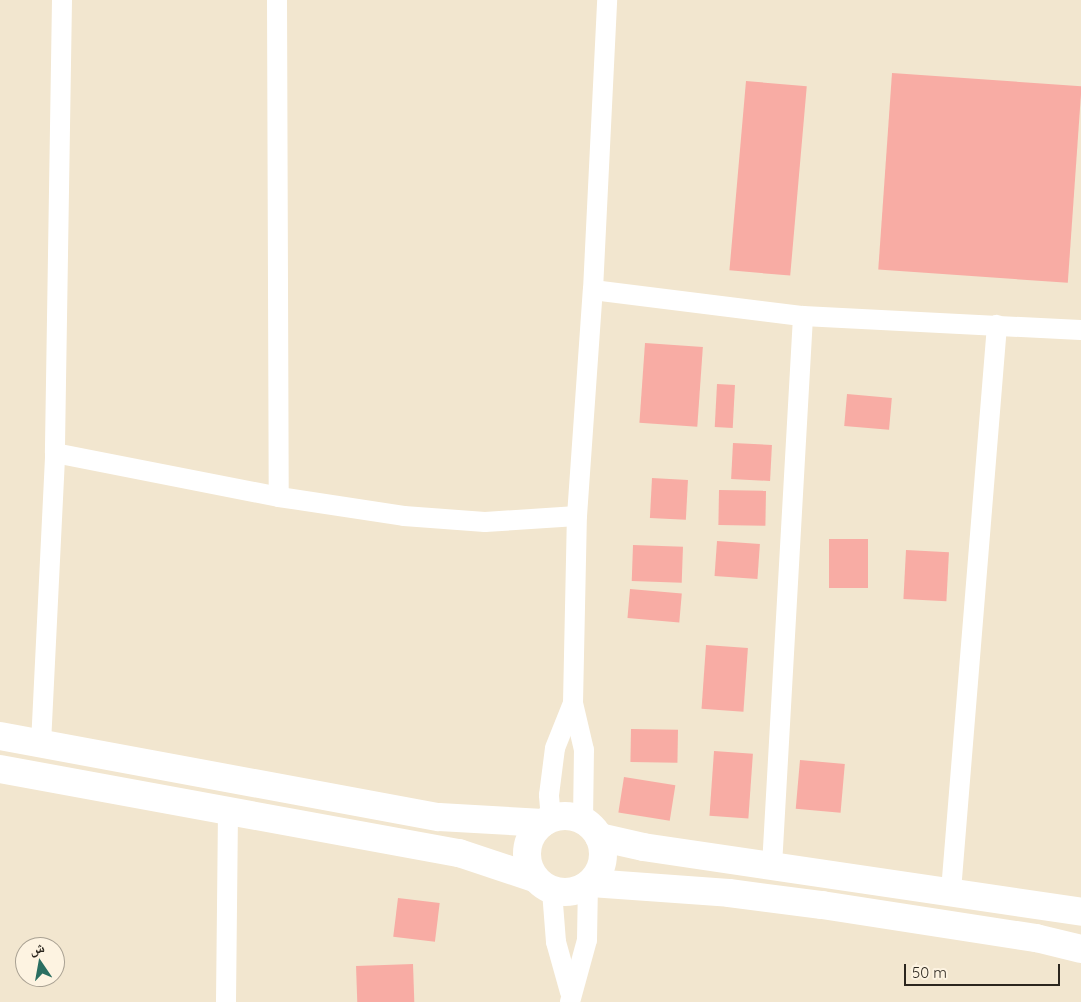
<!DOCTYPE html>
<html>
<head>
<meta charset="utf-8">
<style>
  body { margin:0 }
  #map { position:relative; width:1081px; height:1002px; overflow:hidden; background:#f2e6cf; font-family:Quicksand,"Noto Naskh Arabic",sans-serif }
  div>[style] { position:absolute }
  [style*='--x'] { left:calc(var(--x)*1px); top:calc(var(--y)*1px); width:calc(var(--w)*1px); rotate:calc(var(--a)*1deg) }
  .building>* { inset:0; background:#f8aca4; transform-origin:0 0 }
  .street>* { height:20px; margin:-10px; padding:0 10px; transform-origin:10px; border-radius:10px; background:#fff }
  .secondary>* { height:28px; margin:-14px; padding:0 14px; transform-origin:14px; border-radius:14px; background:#fff }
  .secondary>.ring { margin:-14px; padding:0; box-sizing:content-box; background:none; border:28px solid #fff; border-radius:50% }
  span { translate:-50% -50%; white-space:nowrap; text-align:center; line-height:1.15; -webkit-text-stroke:4.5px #fdf3e1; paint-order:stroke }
  .north { position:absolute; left:15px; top:937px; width:50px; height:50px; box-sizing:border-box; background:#fdf3e1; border:1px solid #a9a193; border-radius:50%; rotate:348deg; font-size:14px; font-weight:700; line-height:20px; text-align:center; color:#2b261e }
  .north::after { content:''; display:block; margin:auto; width:18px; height:22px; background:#2a6e61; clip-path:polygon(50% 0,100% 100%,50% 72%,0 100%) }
  .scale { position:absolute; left:904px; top:964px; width:156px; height:22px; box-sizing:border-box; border:2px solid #2b261e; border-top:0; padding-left:6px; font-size:15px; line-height:18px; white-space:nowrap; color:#2b261e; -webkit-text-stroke:4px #fdf3e1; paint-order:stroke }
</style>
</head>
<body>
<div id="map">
  <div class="building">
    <div style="left:892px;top:73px;width:190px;height:197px;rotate:4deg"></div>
    <div style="left:746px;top:81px;width:61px;height:190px;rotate:5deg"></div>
    <div style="left:645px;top:343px;width:58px;height:80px;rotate:4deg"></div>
    <div style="left:717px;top:384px;width:18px;height:43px;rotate:3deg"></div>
    <div style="left:847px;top:394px;width:45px;height:32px;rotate:5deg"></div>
    <div style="left:733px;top:443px;width:39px;height:36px;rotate:3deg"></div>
    <div style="left:652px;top:478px;width:36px;height:40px;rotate:3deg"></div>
    <div style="left:719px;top:490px;width:47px;height:35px;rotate:1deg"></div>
    <div style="left:829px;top:539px;width:39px;height:49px"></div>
    <div style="left:717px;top:541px;width:43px;height:35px;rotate:4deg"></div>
    <div style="left:633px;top:545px;width:50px;height:36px;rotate:2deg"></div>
    <div style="left:906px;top:550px;width:43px;height:49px;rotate:3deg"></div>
    <div style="left:630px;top:589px;width:52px;height:29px;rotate:5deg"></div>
    <div style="left:706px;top:645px;width:42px;height:64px;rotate:4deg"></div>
    <div style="left:631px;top:729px;width:47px;height:33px;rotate:1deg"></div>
    <div style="left:714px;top:751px;width:39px;height:65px;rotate:4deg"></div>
    <div style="left:800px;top:760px;width:45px;height:49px;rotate:5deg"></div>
    <div style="left:624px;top:777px;width:52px;height:36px;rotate:9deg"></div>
    <div style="left:398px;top:898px;width:42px;height:39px;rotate:7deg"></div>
    <div style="left:413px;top:964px;width:38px;height:57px;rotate:88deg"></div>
  </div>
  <div class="street">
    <div style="--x:62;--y:0;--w:453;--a:90.9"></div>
    <div style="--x:55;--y:453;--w:228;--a:11.1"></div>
    <div style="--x:279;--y:497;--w:126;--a:8.6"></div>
    <div style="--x:404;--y:516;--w:81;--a:4.2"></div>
    <div style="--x:485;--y:522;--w:92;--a:-3.7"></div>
    <div style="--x:277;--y:0;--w:497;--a:89.8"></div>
    <div style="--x:593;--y:290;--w:212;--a:7.1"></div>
    <div style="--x:803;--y:316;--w:278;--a:2.9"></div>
    <div style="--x:41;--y:744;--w:291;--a:-87.2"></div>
    <div style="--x:551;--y:819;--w:24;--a:-95"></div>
    <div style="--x:549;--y:795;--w:47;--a:-82.7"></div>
    <div style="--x:555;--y:748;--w:48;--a:-68.2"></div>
    <div style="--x:583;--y:820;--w:70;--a:-89.2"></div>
    <div style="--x:584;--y:750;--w:48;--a:-103.2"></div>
    <div style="--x:573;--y:703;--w:187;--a:-88.8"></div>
    <div style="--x:577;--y:516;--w:227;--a:-86"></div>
    <div style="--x:593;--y:290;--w:290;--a:-87.2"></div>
    <div style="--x:772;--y:866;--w:551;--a:-86.77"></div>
    <div style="--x:552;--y:891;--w:51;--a:85.5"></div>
    <div style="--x:556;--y:942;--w:52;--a:74.4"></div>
    <div style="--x:951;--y:891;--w:568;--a:-85.35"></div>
    <div style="--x:226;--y:1002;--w:190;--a:-89.4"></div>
    <div style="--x:570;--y:1002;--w:64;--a:-74.7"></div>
    <div style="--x:587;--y:940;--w:55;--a:-89"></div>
  </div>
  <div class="secondary">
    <div style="--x:0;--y:736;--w:446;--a:10.5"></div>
    <div style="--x:439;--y:817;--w:104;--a:3.3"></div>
    <div style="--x:0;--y:769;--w:467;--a:10.4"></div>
    <div style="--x:459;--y:853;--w:79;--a:18.4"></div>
    <div class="ring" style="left:527px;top:816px;width:48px;height:48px"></div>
    <div style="--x:599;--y:837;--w:45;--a:12.8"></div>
    <div style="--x:643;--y:847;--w:443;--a:8.4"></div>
    <div style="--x:591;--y:883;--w:138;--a:4.1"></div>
    <div style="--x:729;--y:893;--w:94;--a:7.4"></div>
    <div style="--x:822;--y:905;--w:217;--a:8.8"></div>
    <div style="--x:1036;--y:938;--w:46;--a:13.7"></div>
  </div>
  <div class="north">ش</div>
  <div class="scale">50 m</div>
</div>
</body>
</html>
